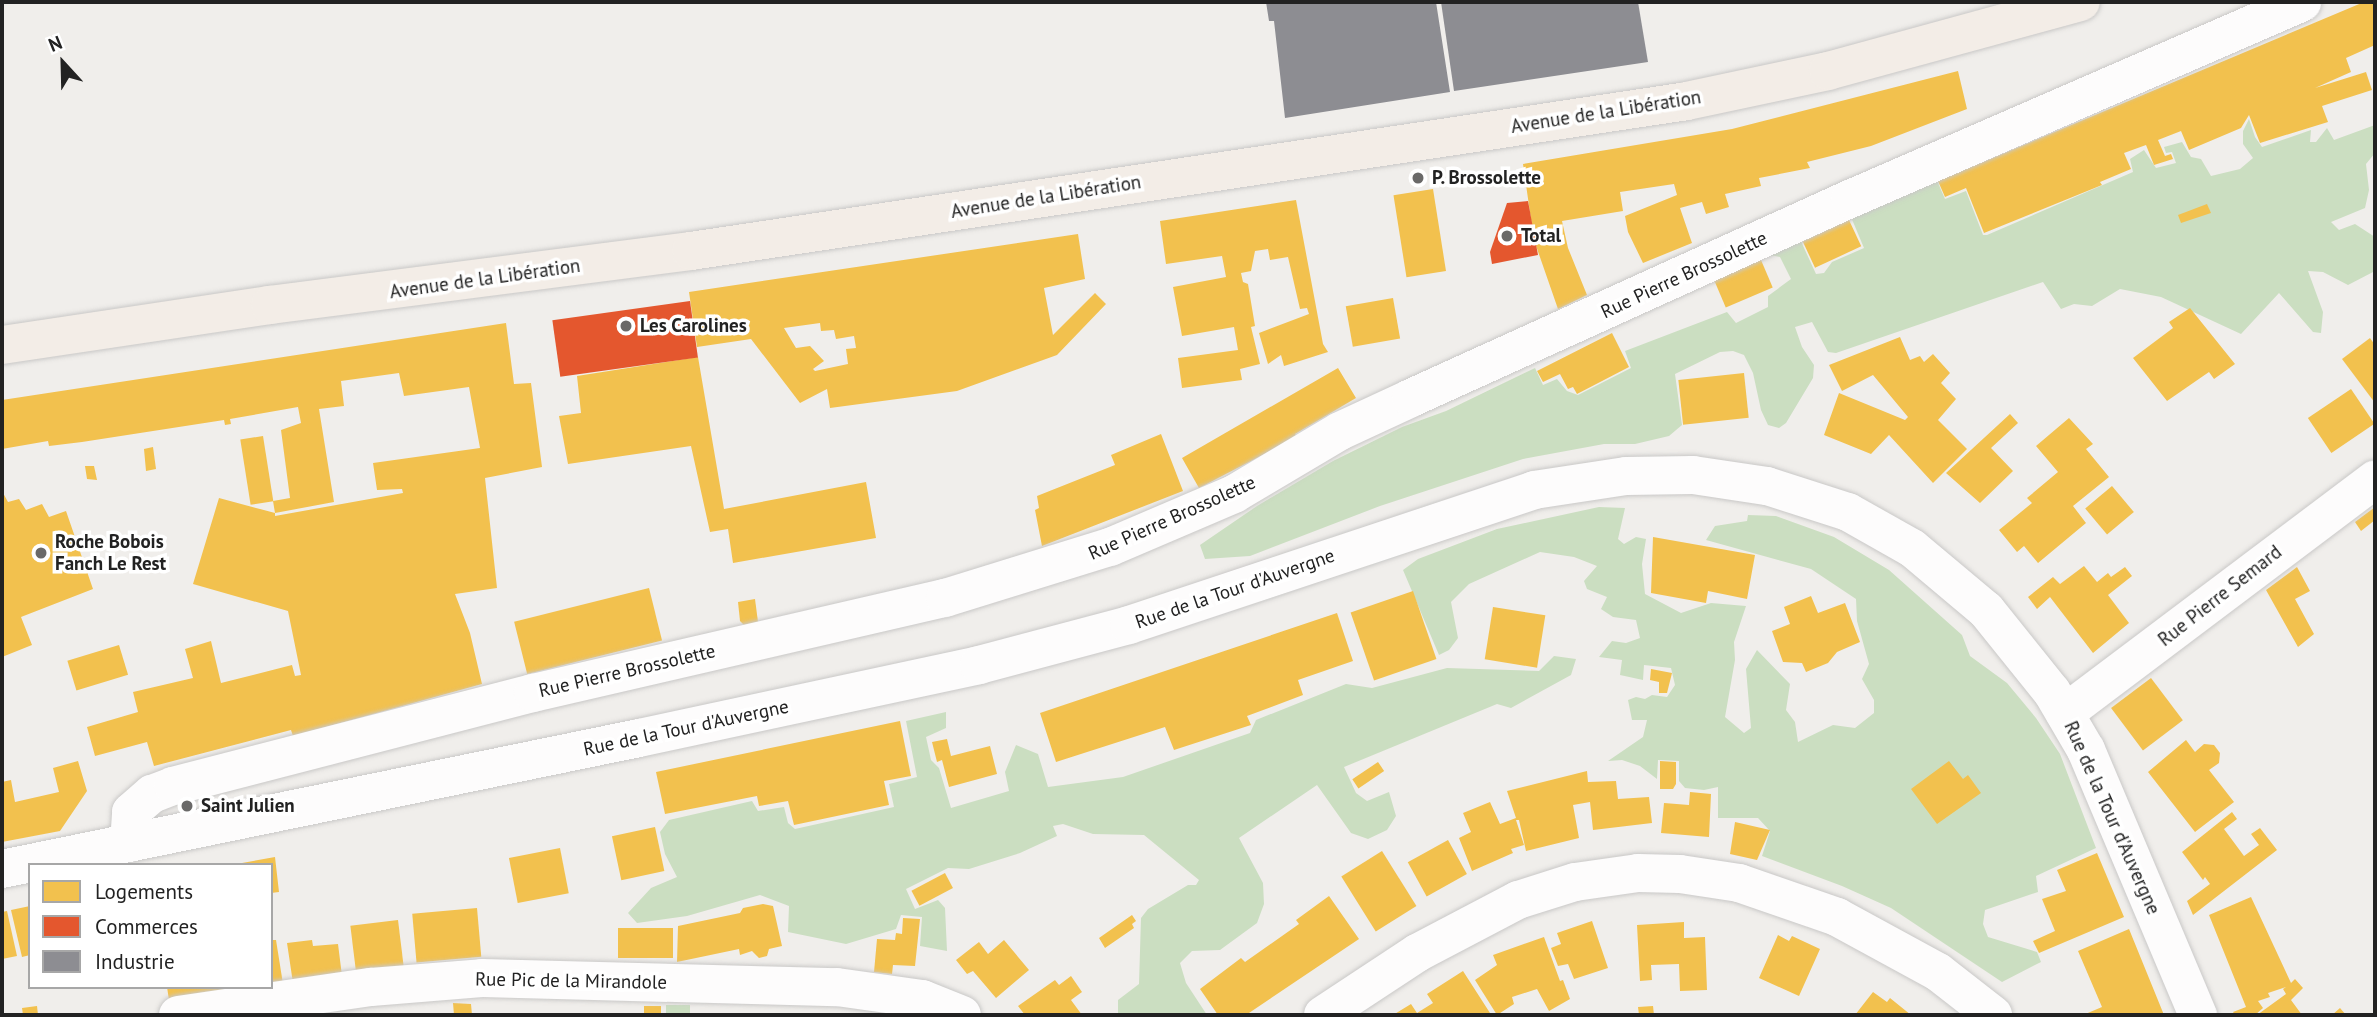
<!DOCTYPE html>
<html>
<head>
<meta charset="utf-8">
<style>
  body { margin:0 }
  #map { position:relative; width:2377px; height:1017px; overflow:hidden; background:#f0eeeb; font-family:"PT Sans",sans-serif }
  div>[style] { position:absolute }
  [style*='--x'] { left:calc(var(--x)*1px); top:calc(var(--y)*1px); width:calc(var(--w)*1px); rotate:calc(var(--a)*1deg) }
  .forest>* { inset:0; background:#cbdec1; transform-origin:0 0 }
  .homes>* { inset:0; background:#f2c14e; transform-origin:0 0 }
  .shops>* { inset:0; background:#e4572e; transform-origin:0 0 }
  .industry>* { inset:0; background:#8d8d92 }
  .roads { filter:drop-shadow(0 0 2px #c9c8c7) drop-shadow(0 0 2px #c9c8c7) }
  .minor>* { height:38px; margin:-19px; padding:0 19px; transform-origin:19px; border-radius:19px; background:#fdfcfc }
  .major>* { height:38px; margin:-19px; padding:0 19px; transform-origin:19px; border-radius:19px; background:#f3ede7 }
  .dots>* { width:19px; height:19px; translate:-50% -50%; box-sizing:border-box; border:4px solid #fff; border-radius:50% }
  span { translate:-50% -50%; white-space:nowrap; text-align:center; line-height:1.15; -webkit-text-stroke:7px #fff; paint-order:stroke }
  .street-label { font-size:19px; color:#222 }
  .poi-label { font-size:19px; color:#222; font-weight:700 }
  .left { translate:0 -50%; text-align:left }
  .frame { position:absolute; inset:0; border:4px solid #222; pointer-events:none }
  .legend { position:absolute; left:28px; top:863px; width:245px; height:126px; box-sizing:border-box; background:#fff; border:2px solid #a7a7a7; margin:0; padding:9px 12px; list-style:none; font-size:21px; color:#222 }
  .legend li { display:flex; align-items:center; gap:14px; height:35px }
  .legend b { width:35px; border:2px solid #a7a7a7 }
  .north { position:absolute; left:28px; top:28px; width:70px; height:70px; -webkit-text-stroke:5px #fff; paint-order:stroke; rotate:338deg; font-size:19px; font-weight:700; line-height:28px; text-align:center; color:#222 }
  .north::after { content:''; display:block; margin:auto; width:24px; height:32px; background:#222; clip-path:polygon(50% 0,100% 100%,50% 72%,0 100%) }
</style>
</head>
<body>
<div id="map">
  <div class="forest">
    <div style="clip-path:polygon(2249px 119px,2255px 137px,2262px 147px,2311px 130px,2310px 142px,2316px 142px,2327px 128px,2334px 140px,2375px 125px,2375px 153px,2366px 164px,2369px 190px,2365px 208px,2331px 222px,2339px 230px,2355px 224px,2375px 237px,2375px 271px,2348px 285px,2323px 272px,2308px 271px,2323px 312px,2321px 333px,2313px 332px,2279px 293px,2241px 334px,2161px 297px,2120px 289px,2092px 306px,2074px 304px,2061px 309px,2043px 282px,1836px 353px,1828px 352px,1812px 322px,1795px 327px,1802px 347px,1814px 365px,1813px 378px,1786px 423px,1779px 428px,1768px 425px,1761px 410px,1753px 373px,1744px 355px,1733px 351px,1720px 352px,1675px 374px,1682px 425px,1669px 436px,1635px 444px,1604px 444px,1523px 459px,1380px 506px,1250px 556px,1205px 559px,1200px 545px,1257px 506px,1333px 461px,1402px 427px,1446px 411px,1535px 368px,1543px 385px,1557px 379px,1567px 391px,1578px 395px,1631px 368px,1625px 351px,1727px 312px,1736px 323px,1768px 307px,1768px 296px,1791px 279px,1780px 257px,1770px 255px,1799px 237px,1816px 274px,1824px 273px,1832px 262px,1864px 248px,1851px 217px,1935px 176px,1945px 199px,1966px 191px,1983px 235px,1987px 235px,2133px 172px,2130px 159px,2144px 150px,2156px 168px,2176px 163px,2172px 152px,2166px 153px,2164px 147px,2182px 142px,2191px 157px,2201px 159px,2211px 176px,2240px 169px,2253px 158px,2243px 144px,2243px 131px)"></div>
    <div style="clip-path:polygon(1599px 507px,1625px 508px,1618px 539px,1624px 544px,1636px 537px,1646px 539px,1642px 564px,1645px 594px,1681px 613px,1711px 603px,1746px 606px,1734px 642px,1735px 660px,1725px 717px,1744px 733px,1751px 728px,1746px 669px,1757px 650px,1790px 684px,1786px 710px,1795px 722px,1798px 742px,1833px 725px,1855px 728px,1874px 713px,1874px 700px,1862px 679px,1869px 664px,1857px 621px,1856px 599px,1811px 569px,1706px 540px,1715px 526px,1747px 521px,1748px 515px,1776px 516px,1834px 537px,1889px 570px,1962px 635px,1970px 656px,2007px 683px,2036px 718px,2060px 754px,2096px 848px,2036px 876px,2038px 892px,1985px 910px,1983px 924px,1988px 937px,2037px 952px,2041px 962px,2002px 982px,1891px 908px,1842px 886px,1762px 856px,1770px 831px,1758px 818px,1718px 818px,1718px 787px,1704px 790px,1685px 788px,1679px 781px,1679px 761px,1658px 760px,1657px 779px,1640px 766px,1622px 760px,1608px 761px,1643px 737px,1647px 720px,1632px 720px,1628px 700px,1636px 697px,1645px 699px,1652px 695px,1667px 697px,1675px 685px,1671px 668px,1644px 665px,1643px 680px,1620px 675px,1622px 660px,1599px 657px,1612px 641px,1626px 643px,1640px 638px,1636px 620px,1613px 617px,1601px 609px,1607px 597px,1587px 589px,1584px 581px,1597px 566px,1574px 557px,1540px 552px,1469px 584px,1451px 602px,1458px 638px,1449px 650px,1439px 655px,1403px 570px,1418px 559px,1497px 529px)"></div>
    <div style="clip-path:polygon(1554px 656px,1576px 659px,1571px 675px,1511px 708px,1497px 704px,1344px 767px,1356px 793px,1367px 801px,1389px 792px,1396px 816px,1387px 830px,1368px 839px,1351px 833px,1317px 785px,1239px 838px,1263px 883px,1264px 904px,1257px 923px,1220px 950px,1192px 951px,1180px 963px,1186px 983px,1207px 1015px,1118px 1013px,1118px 1000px,1139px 984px,1141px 918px,1148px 909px,1188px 885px,1196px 885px,1199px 880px,1144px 835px,1093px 834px,1063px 824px,1053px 826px,1057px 836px,1020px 853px,969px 869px,948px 868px,906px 889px,915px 909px,938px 900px,945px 908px,947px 951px,920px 946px,922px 917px,901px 915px,896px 929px,846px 944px,788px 932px,789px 906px,760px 895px,687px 916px,637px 923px,628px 913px,651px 888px,677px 877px,665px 854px,660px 832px,669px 820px,752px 801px,758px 811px,784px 807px,788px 823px,795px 829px,894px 807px,889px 784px,917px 777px,906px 721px,946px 712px,946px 728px,926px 737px,931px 760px,939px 768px,951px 808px,1009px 791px,1005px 772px,1016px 745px,1038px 754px,1048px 787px,1123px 777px,1250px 733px,1256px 720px,1346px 684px,1372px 688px,1447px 668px,1539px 671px)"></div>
    <div style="left:690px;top:1005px;width:10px;height:24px;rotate:90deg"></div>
  </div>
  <div class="homes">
    <div style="clip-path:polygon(2364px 2px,2375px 2px,2375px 45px,2346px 58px,2351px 72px,2315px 88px,2366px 72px,2372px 90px,2322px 106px,2328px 122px,2260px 143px,2249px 115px,2241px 128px,2189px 150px,2181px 131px,2158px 140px,2165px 156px,2171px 154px,2173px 159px,2154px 165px,2146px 145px,2124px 153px,2131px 169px,2100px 182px,2102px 185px,1984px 233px,1966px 188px,1945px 197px,1938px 181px)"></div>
    <div style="clip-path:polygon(1958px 71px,1967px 109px,1871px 146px,1807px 162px,1810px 168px,1759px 178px,1761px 186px,1725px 194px,1729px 207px,1706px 214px,1702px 202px,1680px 208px,1692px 243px,1643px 263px,1628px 232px,1625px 216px,1677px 195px,1674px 184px,1620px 192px,1623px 211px,1562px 221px,1568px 248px,1587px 295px,1558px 309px,1534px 240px,1523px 164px,1732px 129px)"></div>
    <div style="left:1433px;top:189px;width:83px;height:40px;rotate:81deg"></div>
    <div style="clip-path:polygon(1296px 200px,1323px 344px,1328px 352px,1284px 366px,1281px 355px,1268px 364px,1259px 333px,1309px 314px,1307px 308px,1300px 309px,1288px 257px,1270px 260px,1268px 249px,1255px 251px,1251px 271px,1241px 273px,1243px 282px,1248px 284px,1255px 326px,1251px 327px,1260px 364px,1240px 369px,1242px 380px,1182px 388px,1178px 358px,1238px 350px,1234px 327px,1182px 336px,1173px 287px,1226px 277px,1222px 256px,1166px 264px,1160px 221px)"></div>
    <div style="clip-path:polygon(2207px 204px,2211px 213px,2181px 223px,2178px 215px)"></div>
    <div style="left:1849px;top:220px;width:29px;height:51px;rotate:65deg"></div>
    <div style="clip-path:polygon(evenodd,1078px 234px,1085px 279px,1044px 288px,1053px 335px,1095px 293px,1106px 304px,1057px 355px,957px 391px,830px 408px,827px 389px,800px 403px,751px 339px,697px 347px,689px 292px,1078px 234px,820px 323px,821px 331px,834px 330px,836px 339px,854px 336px,856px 348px,846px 349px,848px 364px,815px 371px,813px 369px,824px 361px,810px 346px,796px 348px,784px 328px,820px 323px)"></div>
    <div style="left:1761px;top:260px;width:30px;height:51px;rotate:67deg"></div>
    <div style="left:1393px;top:298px;width:41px;height:48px;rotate:80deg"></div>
    <div style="clip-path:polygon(2190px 308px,2235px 364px,2214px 379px,2209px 372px,2167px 401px,2133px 358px,2173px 328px,2169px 322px)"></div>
    <div style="clip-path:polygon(506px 323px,514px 384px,531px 383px,542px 467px,485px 478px,497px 588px,455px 594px,470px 633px,482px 684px,293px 736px,291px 730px,154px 766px,147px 742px,95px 756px,87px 727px,138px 712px,133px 692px,193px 678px,185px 649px,211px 641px,221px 683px,292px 665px,295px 676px,301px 675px,288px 611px,193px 584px,219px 498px,275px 513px,275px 516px,403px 493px,402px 489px,377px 490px,373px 463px,480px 448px,469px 387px,404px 396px,399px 373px,341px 381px,344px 406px,319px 409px,334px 502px,275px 513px,273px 501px,290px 498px,281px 430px,301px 423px,298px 407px,230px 419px,231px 424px,225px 425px,224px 420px,82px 442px,49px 446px,48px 441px,2px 449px,2px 400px)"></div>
    <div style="clip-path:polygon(1612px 333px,1629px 367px,1577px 394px,1573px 387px,1568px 389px,1560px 374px,1543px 382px,1537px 371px)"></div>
    <div style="clip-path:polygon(1900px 337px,1910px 360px,1920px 356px,1924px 362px,1933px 354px,1950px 373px,1941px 383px,1956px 399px,1938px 420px,1967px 449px,1933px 483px,1889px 435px,1871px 454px,1824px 435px,1839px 393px,1905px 420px,1908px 417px,1873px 375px,1842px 391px,1829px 365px)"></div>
    <div style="clip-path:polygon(2370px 338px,2375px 345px,2375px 403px,2342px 359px)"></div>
    <div style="clip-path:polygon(698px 357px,724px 509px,866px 482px,876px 538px,733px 563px,728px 529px,710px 532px,691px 446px,568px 464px,559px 416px,581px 413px,577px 376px)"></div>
    <div style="clip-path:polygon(1338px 368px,1356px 398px,1295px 434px,1297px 437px,1199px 488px,1182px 458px)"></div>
    <div style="left:1744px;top:373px;width:45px;height:66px;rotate:84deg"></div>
    <div style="left:2351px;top:389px;width:42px;height:52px;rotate:56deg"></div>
    <div style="clip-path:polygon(2010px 414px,2018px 423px,1991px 448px,2013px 471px,1980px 503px,1946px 473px)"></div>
    <div style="clip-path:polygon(2069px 418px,2093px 444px,2086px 449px,2109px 477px,2073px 506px,2086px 523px,2038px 563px,2024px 546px,2017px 552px,1999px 530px,2032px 503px,2027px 498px,2058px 472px,2036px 446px)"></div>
    <div style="clip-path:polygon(1161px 434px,1183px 491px,1042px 546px,1035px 510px,1039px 508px,1037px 496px,1115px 465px,1111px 455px)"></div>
    <div style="left:263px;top:436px;width:66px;height:23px;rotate:81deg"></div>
    <div style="clip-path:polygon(153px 447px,156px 469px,146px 471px,144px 449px)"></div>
    <div style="clip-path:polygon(85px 466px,94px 466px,97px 480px,87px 479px)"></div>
    <div style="left:2112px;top:486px;width:34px;height:35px;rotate:50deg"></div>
    <div style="clip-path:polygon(2px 491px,8px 502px,19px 499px,26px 510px,42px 504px,49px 517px,66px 511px,93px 589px,21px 617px,32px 645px,2px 657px)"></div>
    <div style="clip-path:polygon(2375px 507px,2375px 520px,2361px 531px,2355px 522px)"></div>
    <div style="clip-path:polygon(1653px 537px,1755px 555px,1747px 599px,1708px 591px,1706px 603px,1651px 593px)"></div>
    <div style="clip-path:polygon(2084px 566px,2097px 582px,2108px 573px,2111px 577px,2125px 567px,2132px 576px,2108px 595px,2129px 623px,2093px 653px,2050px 597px,2037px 609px,2028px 597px,2053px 577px,2060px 584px)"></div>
    <div style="clip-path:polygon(2297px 567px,2310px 591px,2295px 599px,2314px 634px,2298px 647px,2266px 590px)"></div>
    <div style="left:649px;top:588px;width:54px;height:139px;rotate:76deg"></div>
    <div style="left:1413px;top:591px;width:72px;height:66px;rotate:71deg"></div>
    <div style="clip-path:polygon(1811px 596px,1818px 613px,1845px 603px,1860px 642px,1837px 652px,1828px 663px,1806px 672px,1802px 663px,1783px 662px,1772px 631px,1790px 624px,1784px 607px)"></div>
    <div style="clip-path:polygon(755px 599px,758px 622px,744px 625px,740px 621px,738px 602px)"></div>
    <div style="left:1493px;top:607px;width:53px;height:53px;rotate:9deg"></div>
    <div style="clip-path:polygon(1337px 613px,1353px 661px,1298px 680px,1303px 695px,1247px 716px,1251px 725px,1174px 750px,1165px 727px,1056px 762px,1040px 713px)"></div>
    <div style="left:119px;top:645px;width:31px;height:54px;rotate:73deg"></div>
    <div style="clip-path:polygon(1651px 669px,1672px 673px,1667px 693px,1659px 693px,1659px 682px,1650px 680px)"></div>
    <div style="left:2151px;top:678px;width:53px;height:50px;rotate:53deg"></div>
    <div style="clip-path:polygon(900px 721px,911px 776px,884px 781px,889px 805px,794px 825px,788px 801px,759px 806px,757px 796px,665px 814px,656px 772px)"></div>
    <div style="clip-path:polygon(947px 739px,951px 756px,990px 746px,997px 774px,949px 787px,942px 760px,937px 762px,932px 742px)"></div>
    <div style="clip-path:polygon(2186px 740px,2195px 752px,2204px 744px,2214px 745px,2220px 753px,2219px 763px,2209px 770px,2234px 802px,2195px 832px,2148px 772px)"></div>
    <div style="clip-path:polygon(78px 761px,87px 791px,60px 831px,2px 842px,2px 782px,11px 780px,15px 802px,59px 792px,53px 768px)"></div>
    <div style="clip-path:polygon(1660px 761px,1676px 762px,1676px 784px,1673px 789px,1660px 789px)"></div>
    <div style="clip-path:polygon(1949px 761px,1963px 779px,1968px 775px,1981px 793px,1937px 824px,1911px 789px)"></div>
    <div style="left:1378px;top:762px;width:11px;height:31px;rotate:56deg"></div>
    <div style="clip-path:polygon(1587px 771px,1588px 782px,1616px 781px,1618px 799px,1649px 797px,1652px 823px,1593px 830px,1590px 802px,1573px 805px,1579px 838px,1526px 851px,1519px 820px,1516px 820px,1524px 845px,1511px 849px,1513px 853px,1472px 871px,1459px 838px,1471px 832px,1463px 813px,1490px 802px,1500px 824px,1516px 818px,1507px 791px)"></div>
    <div style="clip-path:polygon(1690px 792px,1711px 794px,1709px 837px,1661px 833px,1664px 803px,1689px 805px)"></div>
    <div style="clip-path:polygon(2232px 812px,2237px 819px,2224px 829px,2244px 856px,2259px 845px,2251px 834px,2260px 828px,2277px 850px,2193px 915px,2187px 901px,2210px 884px,2205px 877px,2203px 880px,2182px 852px)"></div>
    <div style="clip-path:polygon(1735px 822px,1770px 830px,1757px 860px,1730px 854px)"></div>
    <div style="left:655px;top:827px;width:45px;height:44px;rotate:78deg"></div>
    <div style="left:1448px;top:840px;width:39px;height:46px;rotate:61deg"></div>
    <div style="left:560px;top:848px;width:46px;height:52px;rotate:79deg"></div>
    <div style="left:1382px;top:851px;width:65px;height:48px;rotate:58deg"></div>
    <div style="clip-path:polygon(2097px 853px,2124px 917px,2039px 953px,2033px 941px,2055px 931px,2042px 899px,2066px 891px,2057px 870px)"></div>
    <div style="clip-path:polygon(275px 857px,279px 892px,271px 893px,271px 865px,242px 863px)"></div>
    <div style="left:945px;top:873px;width:17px;height:38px;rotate:62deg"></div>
    <div style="clip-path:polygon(1329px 896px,1359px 939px,1246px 1015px,1218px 1015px,1200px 989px,1241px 958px,1245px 962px,1299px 924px,1296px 920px)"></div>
    <div style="clip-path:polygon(2251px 897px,2291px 983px,2295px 979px,2303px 988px,2291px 1000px,2302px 1015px,2257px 1015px,2286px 994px,2283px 989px,2286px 987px,2268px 993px,2270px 997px,2258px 1001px,2263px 1008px,2255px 1015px,2235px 1015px,2233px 1012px,2246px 1007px,2209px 915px)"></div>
    <div style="clip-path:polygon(763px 904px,773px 906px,782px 946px,769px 949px,767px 956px,759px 958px,752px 951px,740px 955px,739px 949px,677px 962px,678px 926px,740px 913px,743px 908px)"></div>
    <div style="clip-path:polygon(30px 906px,30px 955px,22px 957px,11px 910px)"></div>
    <div style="left:477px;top:908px;width:49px;height:65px;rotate:85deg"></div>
    <div style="clip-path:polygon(7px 911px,17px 956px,2px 959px,2px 912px)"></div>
    <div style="clip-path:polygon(1132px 915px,1136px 921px,1132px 924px,1134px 928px,1105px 948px,1099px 938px)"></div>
    <div style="clip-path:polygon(903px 918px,920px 919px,915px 966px,893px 965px,892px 974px,874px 972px,877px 939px,895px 940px,896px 933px,902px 934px)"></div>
    <div style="left:398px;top:920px;width:47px;height:48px;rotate:83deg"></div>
    <div style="clip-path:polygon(1592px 921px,1608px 968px,1574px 979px,1568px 964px,1558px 966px,1551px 948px,1561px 944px,1557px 933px)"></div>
    <div style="clip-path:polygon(1684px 922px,1684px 938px,1705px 937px,1707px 990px,1680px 991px,1679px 964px,1651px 965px,1652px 980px,1640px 981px,1637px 925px)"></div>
    <div style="left:673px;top:928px;width:30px;height:55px;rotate:90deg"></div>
    <div style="clip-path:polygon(2129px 929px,2164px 1015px,2083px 1015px,2102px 1007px,2078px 951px)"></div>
    <div style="clip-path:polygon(1778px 935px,1789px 941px,1792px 936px,1820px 949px,1799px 996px,1759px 978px)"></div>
    <div style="clip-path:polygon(1544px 937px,1560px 981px,1563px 980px,1570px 999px,1549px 1011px,1537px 989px,1512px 997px,1514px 1004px,1497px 1015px,1475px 980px,1497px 965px,1493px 955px)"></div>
    <div style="clip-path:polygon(271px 940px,276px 940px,283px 984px,271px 986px)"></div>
    <div style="clip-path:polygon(312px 940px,313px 946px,338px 944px,342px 976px,293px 983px,287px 943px)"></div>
    <div style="clip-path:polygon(1004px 940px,1029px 970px,996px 998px,973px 971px,967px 974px,956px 960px,979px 942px,988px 954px)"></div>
    <div style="clip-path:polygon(1463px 971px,1490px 1013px,1393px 1015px,1411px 1004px,1417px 1013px,1433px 1003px,1427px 994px)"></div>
    <div style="clip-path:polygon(1071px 976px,1082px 992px,1071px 1000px,1082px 1015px,1025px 1015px,1018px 1006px,1055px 980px,1059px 985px)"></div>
    <div style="clip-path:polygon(167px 987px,252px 987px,169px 1000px)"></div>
    <div style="clip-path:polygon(1873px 992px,1887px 1002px,1890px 998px,1911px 1015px,1855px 1015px)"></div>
    <div style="clip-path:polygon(453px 1003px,471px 1004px,472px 1015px,454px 1015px)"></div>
    <div style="clip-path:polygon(37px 1006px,38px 1015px,23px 1015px,22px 1008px)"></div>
    <div style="left:644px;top:1006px;width:17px;height:9px"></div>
    <div style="clip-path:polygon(1653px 1006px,1654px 1015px,1639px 1015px,1638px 1007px)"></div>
    <div style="clip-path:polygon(2340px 1008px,2346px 1015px,2332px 1015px)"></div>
  </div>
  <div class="shops">
    <div style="clip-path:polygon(1528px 201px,1538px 255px,1492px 264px,1490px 252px,1507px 203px)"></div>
    <div style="left:690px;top:301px;width:57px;height:139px;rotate:82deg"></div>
  </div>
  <div class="industry">
    <div style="clip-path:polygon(1266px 2px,1436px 2px,1450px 92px,1285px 118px,1274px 21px,1269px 21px)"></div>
    <div style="clip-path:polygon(1441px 2px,1638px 2px,1648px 62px,1454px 91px)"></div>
  </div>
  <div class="roads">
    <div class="minor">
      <div style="--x:2065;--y:713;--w:388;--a:-37"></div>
      <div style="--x:129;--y:843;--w:31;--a:-86"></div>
      <div style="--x:131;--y:812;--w:28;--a:-41"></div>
      <div style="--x:152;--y:794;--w:22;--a:-21"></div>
      <div style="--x:173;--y:786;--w:372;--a:-14.5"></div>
      <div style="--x:533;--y:693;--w:423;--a:-13"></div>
      <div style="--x:945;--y:598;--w:173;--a:-17.2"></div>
      <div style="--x:1110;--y:547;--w:135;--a:-23.1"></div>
      <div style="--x:1234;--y:494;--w:123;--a:-30.7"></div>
      <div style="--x:1340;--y:431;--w:78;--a:-24.9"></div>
      <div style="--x:1411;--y:398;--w:482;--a:-24.4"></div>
      <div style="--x:1850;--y:199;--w:493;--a:-23.5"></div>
      <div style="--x:2;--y:869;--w:650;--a:-11.62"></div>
      <div style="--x:639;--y:738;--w:348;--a:-12.1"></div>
      <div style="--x:979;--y:665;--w:155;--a:-14.9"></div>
      <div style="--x:1129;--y:625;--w:427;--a:-18.4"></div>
      <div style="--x:1534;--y:490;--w:93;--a:-8.7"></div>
      <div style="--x:1626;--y:476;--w:67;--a:-0.9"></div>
      <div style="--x:1693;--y:475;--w:75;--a:8.5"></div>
      <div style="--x:1767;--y:486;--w:85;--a:17.8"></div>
      <div style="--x:1848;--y:512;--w:73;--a:29.4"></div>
      <div style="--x:1912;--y:548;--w:97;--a:40"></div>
      <div style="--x:1986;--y:610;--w:105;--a:51.2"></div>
      <div style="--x:2052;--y:692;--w:67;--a:59.6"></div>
      <div style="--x:2086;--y:750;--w:288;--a:67.1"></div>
      <div style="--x:178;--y:1015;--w:195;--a:-8.3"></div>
      <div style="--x:371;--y:987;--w:111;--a:-4.6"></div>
      <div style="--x:482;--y:978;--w:355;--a:1.5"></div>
      <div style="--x:837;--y:987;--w:86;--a:8"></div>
      <div style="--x:922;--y:999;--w:43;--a:21.8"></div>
      <div style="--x:1323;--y:1015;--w:113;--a:-33.4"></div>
      <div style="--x:1417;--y:953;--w:114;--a:-27.7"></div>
      <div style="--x:1518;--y:900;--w:60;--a:-17.5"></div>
      <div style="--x:1575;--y:882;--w:64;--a:-8.1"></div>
      <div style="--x:1638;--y:873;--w:42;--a:1.4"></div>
      <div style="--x:1680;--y:874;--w:60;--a:8.7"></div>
      <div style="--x:1739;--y:883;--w:104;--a:19.1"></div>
      <div style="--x:1837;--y:917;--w:115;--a:28.6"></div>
      <div style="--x:1938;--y:972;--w:70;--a:38"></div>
    </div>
    <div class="major">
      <div style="--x:2;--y:345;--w:271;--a:-8.5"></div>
      <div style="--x:270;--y:305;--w:424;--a:-7.3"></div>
      <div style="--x:691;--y:251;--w:1007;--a:-8.56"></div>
      <div style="--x:1687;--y:101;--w:144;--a:-12"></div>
      <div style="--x:1828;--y:71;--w:262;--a:-15.3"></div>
    </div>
  </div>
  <div class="dots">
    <div style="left:1418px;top:178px;background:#6a6968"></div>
    <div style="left:1507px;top:236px;background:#6a6968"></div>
    <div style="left:626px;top:326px;background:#6a6968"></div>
    <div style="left:41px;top:553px;background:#6a6968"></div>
    <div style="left:187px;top:806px;background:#6a6968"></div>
  </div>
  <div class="street-label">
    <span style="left:1606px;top:112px;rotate:-9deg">Avenue de la Libération</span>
    <span style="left:1046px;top:197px;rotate:-9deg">Avenue de la Libération</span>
    <span style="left:1684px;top:275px;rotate:-25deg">Rue Pierre Brossolette</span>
    <span style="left:485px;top:279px;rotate:-8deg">Avenue de la Libération</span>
    <span style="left:1172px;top:518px;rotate:-24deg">Rue Pierre Brossolette</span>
    <span style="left:1235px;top:589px;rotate:-19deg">Rue de la Tour d'Auvergne</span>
    <span style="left:2220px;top:596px;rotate:-38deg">Rue Pierre Semard</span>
    <span style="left:627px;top:671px;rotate:-13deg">Rue Pierre Brossolette</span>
    <span style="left:686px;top:728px;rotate:-12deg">Rue de la Tour d'Auvergne</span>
    <span style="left:2112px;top:818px;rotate:66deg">Rue de la Tour d'Auvergne</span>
    <span style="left:571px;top:981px;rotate:1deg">Rue Pic de la Mirandole</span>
  </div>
  <div class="poi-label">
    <span class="left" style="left:1432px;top:178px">P. Brossolette</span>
    <span class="left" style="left:1521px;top:236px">Total</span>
    <span class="left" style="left:640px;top:326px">Les Carolines</span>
    <span class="left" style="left:55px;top:553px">Roche Bobois<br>Fanch Le Rest</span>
    <span class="left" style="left:201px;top:806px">Saint Julien</span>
  </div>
  <div class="frame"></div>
  <ul class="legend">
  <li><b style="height:19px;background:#f2c14e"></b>Logements</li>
  <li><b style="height:19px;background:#e4572e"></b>Commerces</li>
  <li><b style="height:19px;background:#8d8d92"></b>Industrie</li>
  </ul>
  <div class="north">N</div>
</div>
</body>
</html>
